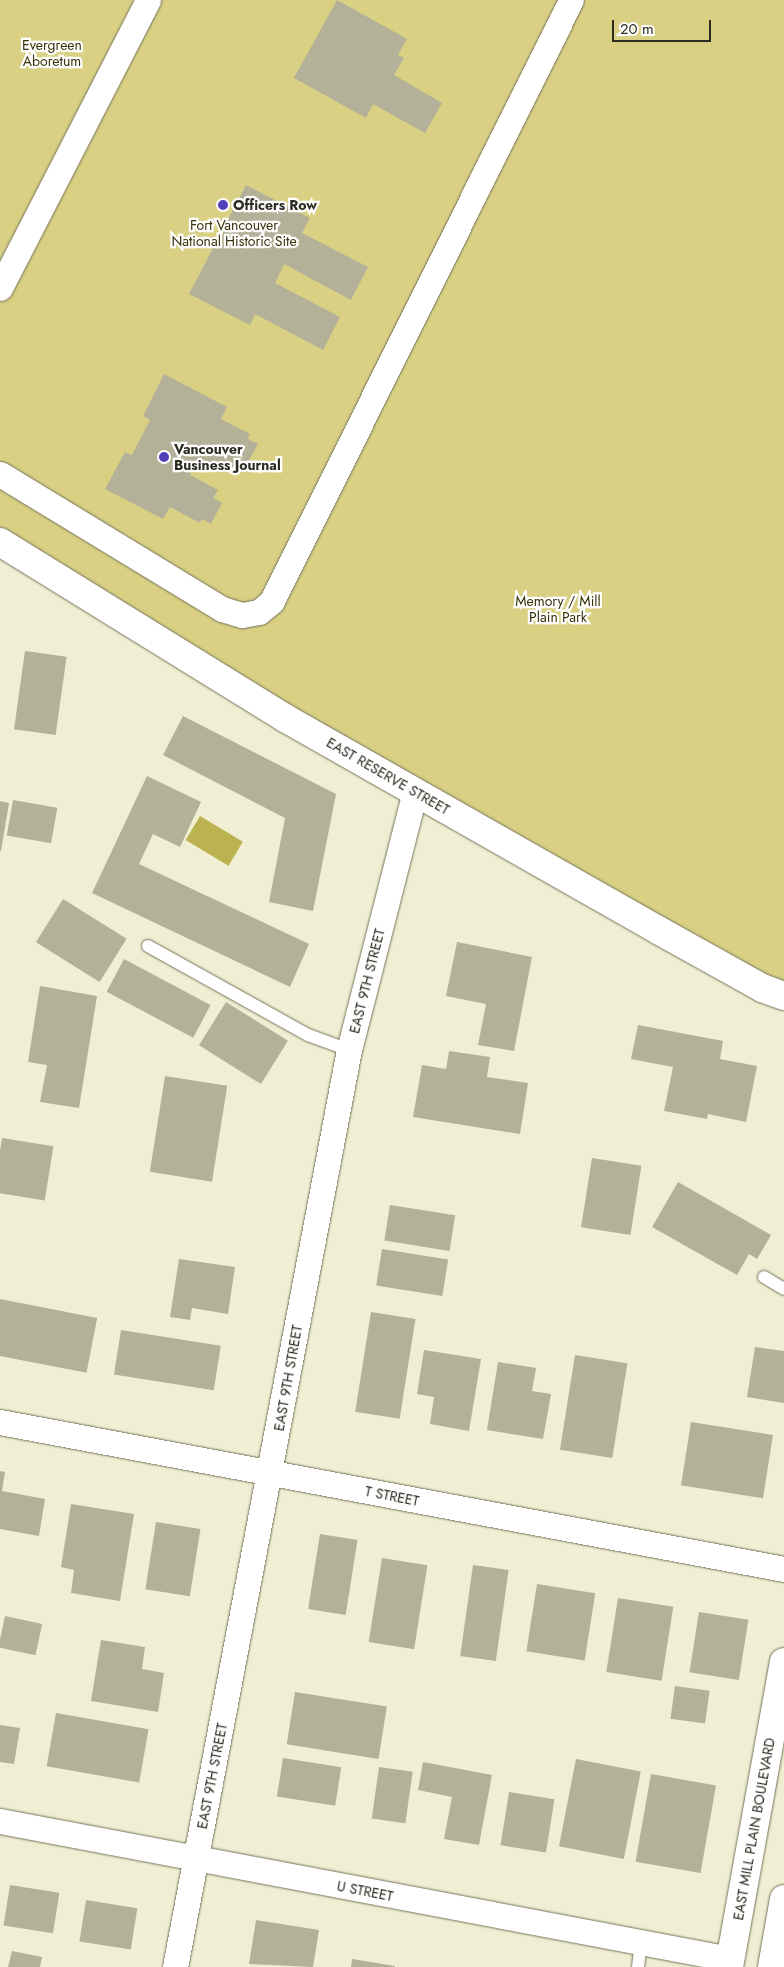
<!DOCTYPE html>
<html>
<head>
<meta charset="utf-8">
<style>
  body { margin:0 }
  #map { position:relative; width:784px; height:1967px; overflow:hidden; background:#f0eed3; font-family:Jost,sans-serif }
  div>[style] { position:absolute }
  [style*='--x'] { left:calc(var(--x)*1px); top:calc(var(--y)*1px); width:calc(var(--w)*1px); rotate:calc(var(--a)*1deg) }
  .green>* { inset:0; background:#d9d084 }
  .water>* { inset:0; background:#bdb250; transform-origin:0 0 }
  .building>* { inset:0; background:#b3b197; transform-origin:0 0 }
  .roads { filter:drop-shadow(0 0 1px #76745c) drop-shadow(0 0 1px #76745c) }
  .lane>* { height:12px; margin:-6px; padding:0 6px; transform-origin:6px; border-radius:6px; background:#fff }
  .street>* { height:25px; margin:-12.5px; padding:0 12.5px; transform-origin:12.5px; border-radius:12.5px; background:#fff }
  .secondary>* { height:28px; margin:-14px; padding:0 14px; transform-origin:14px; border-radius:14px; background:#fff }
  .dots>* { width:14px; height:14px; translate:-50% -50%; box-sizing:border-box; border:2px solid #fff; border-radius:50% }
  span { translate:-50% -50%; white-space:nowrap; text-align:center; line-height:1.15; -webkit-text-stroke:4.5px #fff; paint-order:stroke }
  .park-label { font-size:14px; color:#373207 }
  .poi-label { font-size:14px; color:#2c2b21; font-weight:700 }
  .left { translate:0 -50%; text-align:left }
  .street-label { font-size:14px; color:#2c2b21 }
  .scale { position:absolute; left:612px; top:20px; width:99px; height:22px; box-sizing:border-box; border:2px solid #2c2b21; border-top:0; padding-left:6px; font-size:15px; line-height:18px; white-space:nowrap; color:#2c2b21; -webkit-text-stroke:4px #fff; paint-order:stroke }
</style>
</head>
<body>
<div id="map">
  <div class="green">
    <div style="clip-path:polygon(0 0,784px 0,784px 996px,0 542px)"></div>
  </div>
  <div class="water">
    <div style="left:200px;top:816px;width:50px;height:28px;rotate:31deg"></div>
  </div>
  <div class="building">
    <div style="clip-path:polygon(337px 0,407px 39px,398px 55px,404px 58px,394px 75px,442px 103px,425px 133px,373px 104px,366px 118px,294px 78px)"></div>
    <div style="clip-path:polygon(246px 185px,310px 218px,302px 233px,368px 267px,351px 300px,284px 264px,275px 283px,340px 317px,323px 350px,255px 314px,250px 325px,189px 294px)"></div>
    <div style="clip-path:polygon(164px 374px,227px 407px,221px 419px,250px 434px,248px 439px,258px 444px,242px 473px,231px 466px,227px 473px,199px 458px,190px 475px,218px 490px,213px 498px,222px 503px,211px 524px,202px 519px,200px 523px,170px 507px,163px 519px,105px 489px,125px 452px,132px 455px,150px 420px,143px 416px)"></div>
    <div style="left:25px;top:651px;width:42px;height:79px;rotate:8deg"></div>
    <div style="clip-path:polygon(183px 716px,336px 794px,313px 911px,269px 902px,285px 818px,163px 755px)"></div>
    <div style="clip-path:polygon(147px 776px,201px 802px,180px 847px,153px 834px,139px 864px,309px 944px,290px 987px,92px 893px)"></div>
    <div style="left:13px;top:800px;width:45px;height:36px;rotate:10deg"></div>
    <div style="clip-path:polygon(0 801px,9px 803px,1px 851px,0 851px)"></div>
    <div style="left:63px;top:899px;width:75px;height:51px;rotate:32deg"></div>
    <div style="clip-path:polygon(457px 942px,532px 957px,514px 1051px,478px 1045px,486px 1004px,446px 996px)"></div>
    <div style="left:124px;top:959px;width:98px;height:37px;rotate:28deg"></div>
    <div style="clip-path:polygon(40px 986px,97px 996px,79px 1108px,40px 1102px,47px 1065px,28px 1062px)"></div>
    <div style="left:226px;top:1002px;width:73px;height:51px;rotate:32deg"></div>
    <div style="clip-path:polygon(638px 1025px,723px 1041px,720px 1059px,757px 1066px,746px 1122px,708px 1114px,707px 1119px,664px 1111px,673px 1067px,631px 1059px)"></div>
    <div style="clip-path:polygon(449px 1051px,490px 1057px,487px 1077px,528px 1083px,520px 1134px,413px 1117px,422px 1065px,446px 1069px)"></div>
    <div style="left:165px;top:1076px;width:63px;height:97px;rotate:9deg"></div>
    <div style="left:2px;top:1138px;width:52px;height:55px;rotate:9deg"></div>
    <div style="left:592px;top:1158px;width:50px;height:70px;rotate:9deg"></div>
    <div style="clip-path:polygon(678px 1182px,771px 1235px,757px 1259px,749px 1254px,737px 1275px,652px 1227px)"></div>
    <div style="left:390px;top:1205px;width:66px;height:36px;rotate:9deg"></div>
    <div style="left:382px;top:1249px;width:67px;height:37px;rotate:9deg"></div>
    <div style="clip-path:polygon(179px 1259px,235px 1267px,228px 1314px,192px 1308px,190px 1320px,170px 1317px)"></div>
    <div style="left:0;top:1299px;width:99px;height:56px;rotate:11deg"></div>
    <div style="left:371px;top:1312px;width:45px;height:101px;rotate:9deg"></div>
    <div style="left:121px;top:1330px;width:101px;height:45px;rotate:9deg"></div>
    <div style="clip-path:polygon(755px 1347px,784px 1351px,784px 1403px,747px 1397px)"></div>
    <div style="clip-path:polygon(424px 1350px,481px 1359px,469px 1431px,430px 1424px,434px 1397px,417px 1394px)"></div>
    <div style="left:575px;top:1355px;width:53px;height:96px;rotate:9deg"></div>
    <div style="clip-path:polygon(498px 1362px,536px 1368px,532px 1391px,551px 1394px,543px 1439px,487px 1430px)"></div>
    <div style="left:691px;top:1422px;width:83px;height:64px;rotate:9deg"></div>
    <div style="clip-path:polygon(0 1471px,5px 1472px,2px 1491px,45px 1499px,39px 1536px,0 1529px)"></div>
    <div style="clip-path:polygon(71px 1504px,134px 1514px,120px 1601px,71px 1593px,74px 1570px,61px 1567px)"></div>
    <div style="left:156px;top:1522px;width:45px;height:68px;rotate:9deg"></div>
    <div style="left:320px;top:1534px;width:38px;height:76px;rotate:9deg"></div>
    <div style="left:382px;top:1558px;width:46px;height:85px;rotate:9deg"></div>
    <div style="left:473px;top:1565px;width:36px;height:92px;rotate:8deg"></div>
    <div style="left:537px;top:1584px;width:59px;height:68px;rotate:9deg"></div>
    <div style="left:618px;top:1598px;width:56px;height:75px;rotate:9deg"></div>
    <div style="left:699px;top:1612px;width:50px;height:61px;rotate:9deg"></div>
    <div style="left:5px;top:1616px;width:38px;height:32px;rotate:12deg"></div>
    <div style="clip-path:polygon(101px 1640px,145px 1647px,142px 1669px,164px 1673px,158px 1712px,91px 1701px)"></div>
    <div style="left:675px;top:1686px;width:35px;height:33px;rotate:8deg"></div>
    <div style="left:295px;top:1692px;width:93px;height:53px;rotate:9deg"></div>
    <div style="left:56px;top:1713px;width:94px;height:54px;rotate:10deg"></div>
    <div style="clip-path:polygon(0 1725px,20px 1728px,14px 1764px,0 1762px)"></div>
    <div style="left:283px;top:1758px;width:59px;height:39px;rotate:9deg"></div>
    <div style="left:576px;top:1759px;width:66px;height:89px;rotate:11deg"></div>
    <div style="clip-path:polygon(423px 1762px,492px 1775px,479px 1845px,444px 1839px,452px 1797px,418px 1790px)"></div>
    <div style="left:379px;top:1767px;width:34px;height:52px;rotate:8deg"></div>
    <div style="left:651px;top:1774px;width:66px;height:89px;rotate:10deg"></div>
    <div style="left:509px;top:1792px;width:46px;height:54px;rotate:9deg"></div>
    <div style="left:10px;top:1885px;width:50px;height:41px;rotate:9deg"></div>
    <div style="left:86px;top:1900px;width:52px;height:42px;rotate:9deg"></div>
    <div style="clip-path:polygon(256px 1920px,319px 1930px,313px 1967px,249px 1964px)"></div>
    <div style="clip-path:polygon(12px 1951px,42px 1957px,40px 1967px,8px 1967px)"></div>
    <div style="clip-path:polygon(352px 1959px,395px 1966px,395px 1967px,351px 1967px)"></div>
  </div>
  <div class="roads">
    <div class="lane">
      <div style="--x:148;--y:946;--w:183;--a:29.1"></div>
      <div style="--x:308;--y:1035;--w:44;--a:20.1"></div>
      <div style="--x:764;--y:1277;--w:23;--a:31"></div>
      <div style="--x:638;--y:1967;--w:23;--a:-83"></div>
    </div>
    <div class="street">
      <div style="--x:0;--y:288;--w:324;--a:-62.8"></div>
      <div style="--x:0;--y:474;--w:260;--a:31.3"></div>
      <div style="--x:222;--y:609;--w:21;--a:17"></div>
      <div style="--x:242;--y:615;--w:17;--a:-10"></div>
      <div style="--x:259;--y:612;--w:17;--a:-40"></div>
      <div style="--x:272;--y:601;--w:671;--a:-63.55"></div>
      <div style="--x:0;--y:1422;--w:798;--a:10.62"></div>
      <div style="--x:0;--y:1821;--w:743;--a:10.7"></div>
      <div style="--x:175;--y:1967;--w:933;--a:-79.26"></div>
      <div style="--x:349;--y:1050;--w:266;--a:-75.7"></div>
    </div>
    <div class="secondary">
      <div style="--x:0;--y:542;--w:335;--a:31.7"></div>
      <div style="--x:285;--y:718;--w:429;--a:29.6"></div>
      <div style="--x:658;--y:930;--w:119;--a:29.1"></div>
      <div style="--x:762;--y:988;--w:23;--a:20"></div>
      <div style="--x:729;--y:1967;--w:310;--a:-79.8"></div>
      <div style="--x:772;--y:1967;--w:69;--a:-80"></div>
    </div>
  </div>
  <div class="dots">
    <div style="left:223px;top:205px;background:#5041b8"></div>
    <div style="left:164px;top:457px;background:#5041b8"></div>
  </div>
  <div class="park-label">
    <span style="left:52px;top:53px">Evergreen<br>Aboretum</span>
    <span style="left:234px;top:233px">Fort Vancouver<br>National Historic Site</span>
    <span style="left:558px;top:609px">Memory / Mill<br>Plain Park</span>
  </div>
  <div class="poi-label">
    <span class="left" style="left:233px;top:205px">Officers Row</span>
    <span class="left" style="left:174px;top:457px">Vancouver<br>Business Journal</span>
  </div>
  <div class="street-label">
    <span style="left:388px;top:776px;rotate:30deg">EAST RESERVE STREET</span>
    <span style="left:367px;top:981px;rotate:-76deg">EAST 9TH STREET</span>
    <span style="left:288px;top:1378px;rotate:-80deg">EAST 9TH STREET</span>
    <span style="left:392px;top:1496px;rotate:11deg">T STREET</span>
    <span style="left:212px;top:1776px;rotate:-79deg">EAST 9TH STREET</span>
    <span style="left:754px;top:1829px;rotate:-80deg">EAST MILL PLAIN BOULEVARD</span>
    <span style="left:365px;top:1891px;rotate:11deg">U STREET</span>
  </div>
  <div class="scale">20 m</div>
</div>
</body>
</html>
